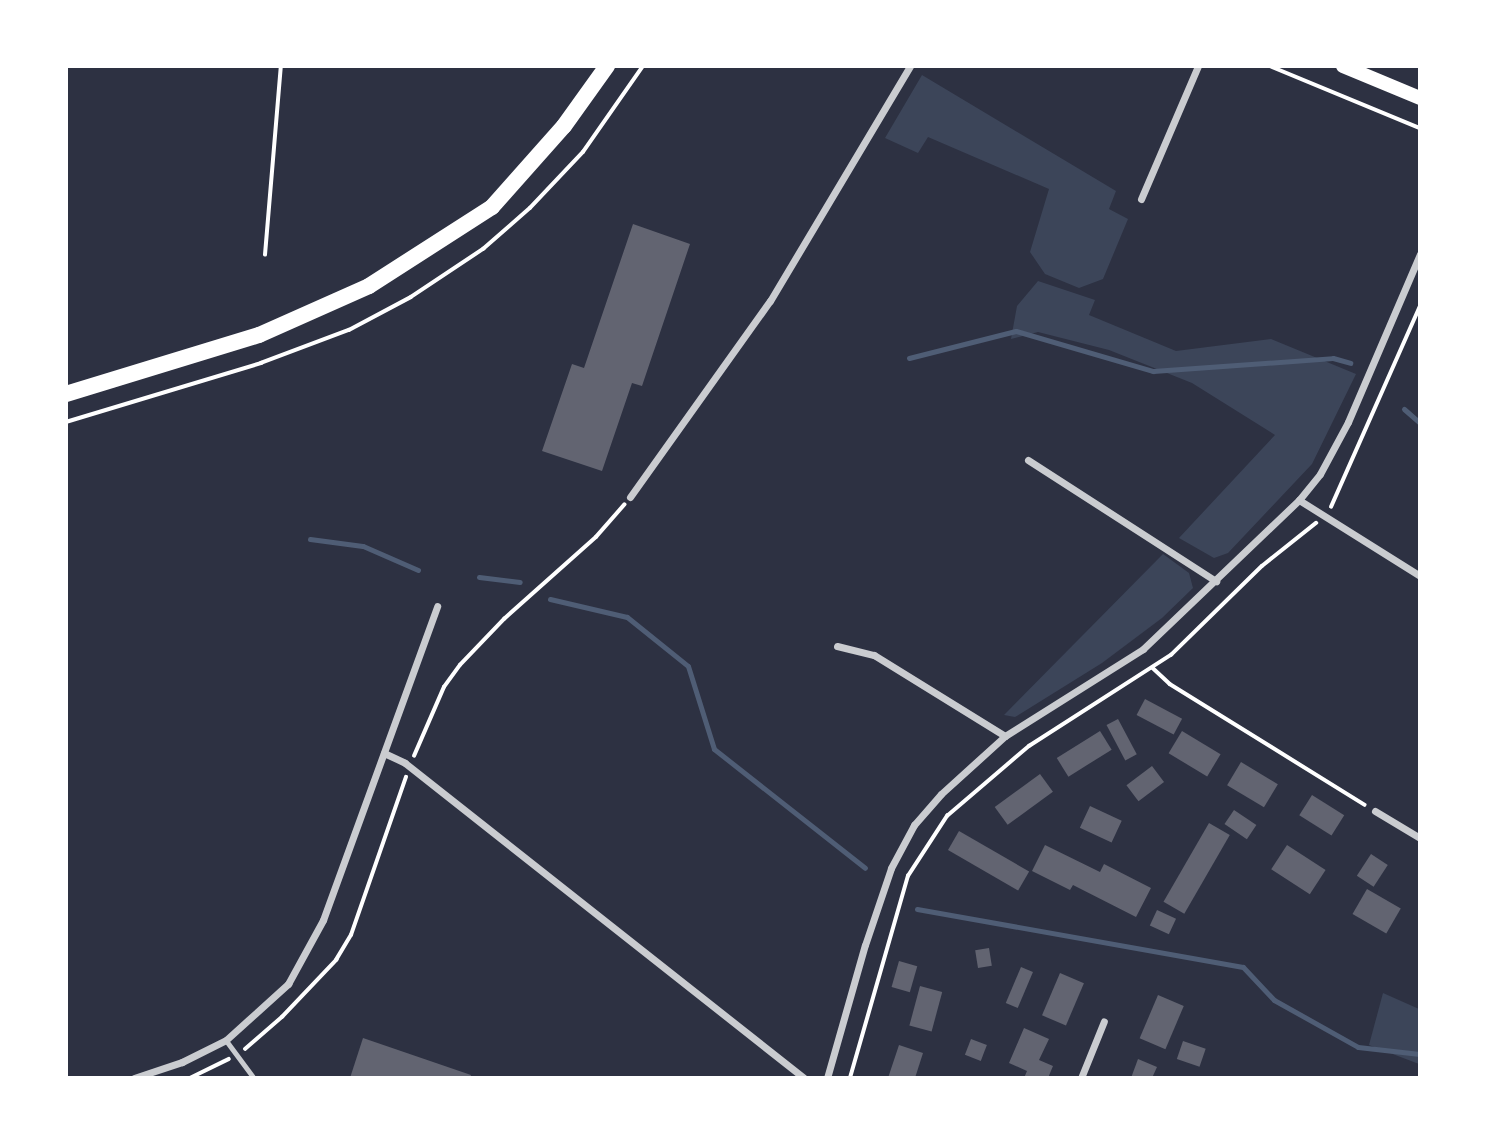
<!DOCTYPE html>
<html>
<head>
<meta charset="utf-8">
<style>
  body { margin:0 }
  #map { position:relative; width:1486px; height:1144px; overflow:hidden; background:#2d3142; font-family:"Open Sans",sans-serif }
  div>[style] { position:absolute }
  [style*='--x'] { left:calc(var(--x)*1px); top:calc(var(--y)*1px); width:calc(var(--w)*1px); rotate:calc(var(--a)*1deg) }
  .green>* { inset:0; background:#3c4559 }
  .stream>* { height:5px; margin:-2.5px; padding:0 2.5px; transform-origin:2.5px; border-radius:2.5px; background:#4f5d75 }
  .building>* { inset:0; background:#626471; transform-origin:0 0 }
  .path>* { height:3.5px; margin:-1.75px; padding:0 1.75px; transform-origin:1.75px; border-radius:1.75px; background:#fff }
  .service>* { height:4.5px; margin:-2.25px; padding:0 2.25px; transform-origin:2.25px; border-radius:2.25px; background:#caccd0 }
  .minor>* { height:7px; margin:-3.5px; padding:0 3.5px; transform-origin:3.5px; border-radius:3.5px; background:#caccd0 }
  .secondary>* { height:14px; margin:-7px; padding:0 7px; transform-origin:7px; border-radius:7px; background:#fff }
  .primary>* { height:16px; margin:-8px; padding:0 8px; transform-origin:8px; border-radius:8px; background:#fff }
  span { translate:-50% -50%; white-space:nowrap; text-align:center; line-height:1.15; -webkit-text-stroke:7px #fff; paint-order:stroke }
  .frame { position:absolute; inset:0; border:68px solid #fff; pointer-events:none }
</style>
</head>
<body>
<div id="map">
  <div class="green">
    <div style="clip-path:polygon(922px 75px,1116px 191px,1109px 209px,1128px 219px,1103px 279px,1079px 288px,1045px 274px,1030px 252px,1049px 189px,928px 137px,918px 153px,885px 138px)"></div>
    <div style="clip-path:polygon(1038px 281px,1095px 300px,1089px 315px,1176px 351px,1271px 339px,1356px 374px,1312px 464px,1228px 553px,1214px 558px,1179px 538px,1275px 435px,1192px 383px,1109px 350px,1038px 332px,1011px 339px,1017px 306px)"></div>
    <div style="clip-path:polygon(1163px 554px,1189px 573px,1193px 588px,1162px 618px,1102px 663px,1015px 717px,1004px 715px)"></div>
    <div style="clip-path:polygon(1383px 993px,1419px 1009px,1419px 1064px,1369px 1045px)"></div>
  </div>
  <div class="stream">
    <div style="--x:909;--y:358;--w:110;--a:-14.2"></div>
    <div style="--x:1016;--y:331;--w:143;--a:16.3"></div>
    <div style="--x:1153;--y:371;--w:180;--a:-4.1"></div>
    <div style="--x:1333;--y:358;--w:18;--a:16"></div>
    <div style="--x:1404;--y:409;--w:21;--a:41"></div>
    <div style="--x:310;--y:539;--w:53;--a:7.5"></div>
    <div style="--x:363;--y:546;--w:60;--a:23.6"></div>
    <div style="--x:479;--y:577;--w:41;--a:7"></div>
    <div style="--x:550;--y:599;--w:79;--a:13.2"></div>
    <div style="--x:627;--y:617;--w:78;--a:38.8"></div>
    <div style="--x:688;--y:666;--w:87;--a:72.6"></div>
    <div style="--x:714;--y:749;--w:192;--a:38.2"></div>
    <div style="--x:917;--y:909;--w:331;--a:10.1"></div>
    <div style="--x:1243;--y:967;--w:45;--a:46.8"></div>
    <div style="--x:1274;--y:1000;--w:96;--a:29.2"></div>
    <div style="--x:1358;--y:1047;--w:62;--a:6.4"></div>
  </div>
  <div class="building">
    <div style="clip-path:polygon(633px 224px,690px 244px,642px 386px,632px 383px,602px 471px,542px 451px,572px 364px,584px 368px)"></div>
    <div style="left:1145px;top:699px;width:42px;height:18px;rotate:28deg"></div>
    <div style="left:1118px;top:719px;width:40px;height:13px;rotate:62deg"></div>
    <div style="left:1100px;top:731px;width:22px;height:51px;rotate:58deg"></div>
    <div style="left:1182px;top:731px;width:45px;height:26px;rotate:31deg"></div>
    <div style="left:1241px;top:762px;width:43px;height:27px;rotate:31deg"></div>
    <div style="left:1152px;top:766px;width:20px;height:32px;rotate:53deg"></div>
    <div style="left:1040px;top:774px;width:22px;height:56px;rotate:54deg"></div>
    <div style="left:1312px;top:795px;width:38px;height:24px;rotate:32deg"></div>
    <div style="left:1090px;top:806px;width:35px;height:24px;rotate:25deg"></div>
    <div style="left:1234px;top:810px;width:27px;height:17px;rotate:34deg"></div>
    <div style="left:1209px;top:823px;width:24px;height:91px;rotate:30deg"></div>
    <div style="left:959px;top:831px;width:81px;height:22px;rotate:30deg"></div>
    <div style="clip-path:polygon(1045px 845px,1100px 872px,1104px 864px,1151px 888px,1136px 917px,1073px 885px,1070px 890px,1032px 871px)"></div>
    <div style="left:1287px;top:845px;width:46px;height:29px;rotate:33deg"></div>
    <div style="left:1371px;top:854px;width:20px;height:26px;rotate:33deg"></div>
    <div style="left:1367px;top:889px;width:39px;height:29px;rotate:30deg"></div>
    <div style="left:1157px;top:910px;width:21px;height:17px;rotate:25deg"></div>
    <div style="left:989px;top:948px;width:18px;height:14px;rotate:81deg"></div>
    <div style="left:899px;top:961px;width:19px;height:27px;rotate:16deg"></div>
    <div style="left:1021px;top:967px;width:13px;height:39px;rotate:23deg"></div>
    <div style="left:1060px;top:973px;width:26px;height:46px;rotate:23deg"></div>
    <div style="left:920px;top:986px;width:23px;height:41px;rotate:15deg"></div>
    <div style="left:1158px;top:995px;width:28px;height:47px;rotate:23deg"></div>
    <div style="clip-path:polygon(1024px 1028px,1049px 1039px,1039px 1060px,1053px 1066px,1048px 1078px,1024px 1078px,1027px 1071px,1009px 1063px)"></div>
    <div style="clip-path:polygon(363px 1038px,471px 1075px,470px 1078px,350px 1078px)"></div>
    <div style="left:971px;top:1039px;width:17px;height:17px;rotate:21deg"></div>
    <div style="left:1183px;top:1041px;width:24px;height:19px;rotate:19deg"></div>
    <div style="clip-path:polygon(899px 1045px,923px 1053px,915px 1078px,888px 1078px)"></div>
    <div style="clip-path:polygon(1138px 1059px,1157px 1067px,1152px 1078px,1131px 1078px)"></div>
  </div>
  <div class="path">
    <div style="--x:1270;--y:66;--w:162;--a:22.5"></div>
    <div style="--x:265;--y:255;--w:190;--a:-85.2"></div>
    <div style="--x:66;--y:422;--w:204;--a:-16.8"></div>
    <div style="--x:261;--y:363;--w:94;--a:-20.6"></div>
    <div style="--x:349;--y:330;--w:70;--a:-28"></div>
    <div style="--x:411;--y:297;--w:87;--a:-33.7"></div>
    <div style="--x:483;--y:249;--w:62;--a:-41.1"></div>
    <div style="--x:530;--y:208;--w:77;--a:-46.6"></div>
    <div style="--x:583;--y:152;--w:105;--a:-55.1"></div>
    <div style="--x:1331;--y:507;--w:220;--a:-66.1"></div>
    <div style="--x:1153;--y:668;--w:23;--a:43"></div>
    <div style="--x:1170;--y:684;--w:229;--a:31.8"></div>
    <div style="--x:414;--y:756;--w:75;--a:-66.5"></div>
    <div style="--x:444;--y:687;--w:27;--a:-54"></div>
    <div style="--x:460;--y:665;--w:64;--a:-46.3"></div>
    <div style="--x:504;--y:619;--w:123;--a:-41.7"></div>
    <div style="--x:596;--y:537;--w:43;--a:-48.8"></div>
    <div style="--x:245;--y:1049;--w:49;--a:-40.9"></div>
    <div style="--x:282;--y:1017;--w:79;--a:-46.5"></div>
    <div style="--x:336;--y:960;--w:29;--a:-59"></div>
    <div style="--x:351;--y:935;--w:167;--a:-70.8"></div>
    <div style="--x:190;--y:1078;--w:43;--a:-26"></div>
    <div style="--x:850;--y:1078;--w:210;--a:-74"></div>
    <div style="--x:908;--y:876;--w:72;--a:-57"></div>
    <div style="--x:947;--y:816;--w:108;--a:-40.5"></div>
    <div style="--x:1029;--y:746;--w:169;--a:-32.7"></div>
    <div style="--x:1171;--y:655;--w:127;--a:-44.4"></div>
    <div style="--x:1262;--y:566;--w:69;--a:-38.5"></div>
  </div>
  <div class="service">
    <div style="--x:226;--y:1040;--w:47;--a:53.6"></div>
  </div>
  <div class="minor">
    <div style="--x:1141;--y:199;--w:145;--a:-66.8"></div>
    <div style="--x:1028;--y:460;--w:224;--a:32.8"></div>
    <div style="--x:630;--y:497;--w:241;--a:-54.5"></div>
    <div style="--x:770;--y:301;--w:274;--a:-59.2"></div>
    <div style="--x:1299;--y:500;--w:143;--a:32.1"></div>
    <div style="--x:837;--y:646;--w:38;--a:14"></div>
    <div style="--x:874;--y:655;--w:154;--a:31.7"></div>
    <div style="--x:384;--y:753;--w:23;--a:25"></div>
    <div style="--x:405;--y:763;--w:508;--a:38.29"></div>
    <div style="--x:1375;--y:811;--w:52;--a:31"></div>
    <div style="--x:134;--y:1078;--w:51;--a:-18.4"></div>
    <div style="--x:182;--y:1062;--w:49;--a:-26.6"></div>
    <div style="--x:226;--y:1040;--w:84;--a:-42.1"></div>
    <div style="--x:288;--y:984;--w:73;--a:-61.3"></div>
    <div style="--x:323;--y:920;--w:334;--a:-70"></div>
    <div style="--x:827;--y:1078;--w:138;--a:-74.1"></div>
    <div style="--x:865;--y:945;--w:81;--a:-71.3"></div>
    <div style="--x:891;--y:868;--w:49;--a:-61.9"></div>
    <div style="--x:914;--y:825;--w:41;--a:-48.9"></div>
    <div style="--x:941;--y:794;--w:86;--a:-42.2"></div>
    <div style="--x:1005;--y:736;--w:163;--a:-32.2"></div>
    <div style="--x:1143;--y:649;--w:216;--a:-43.7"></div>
    <div style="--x:1299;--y:500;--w:33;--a:-51"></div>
    <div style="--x:1320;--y:474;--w:59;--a:-61.7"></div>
    <div style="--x:1348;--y:422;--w:183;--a:-66.8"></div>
    <div style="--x:1081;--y:1078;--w:61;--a:-68"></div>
  </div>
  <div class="secondary">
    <div style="--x:1343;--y:66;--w:83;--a:22.6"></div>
  </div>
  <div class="primary">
    <div style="--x:66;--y:394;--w:202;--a:-17"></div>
    <div style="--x:259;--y:335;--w:120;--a:-24"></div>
    <div style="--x:369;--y:286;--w:146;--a:-32.7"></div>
    <div style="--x:492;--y:207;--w:108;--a:-48.4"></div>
    <div style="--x:564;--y:126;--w:74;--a:-54.4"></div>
  </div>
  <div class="frame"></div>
</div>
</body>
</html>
